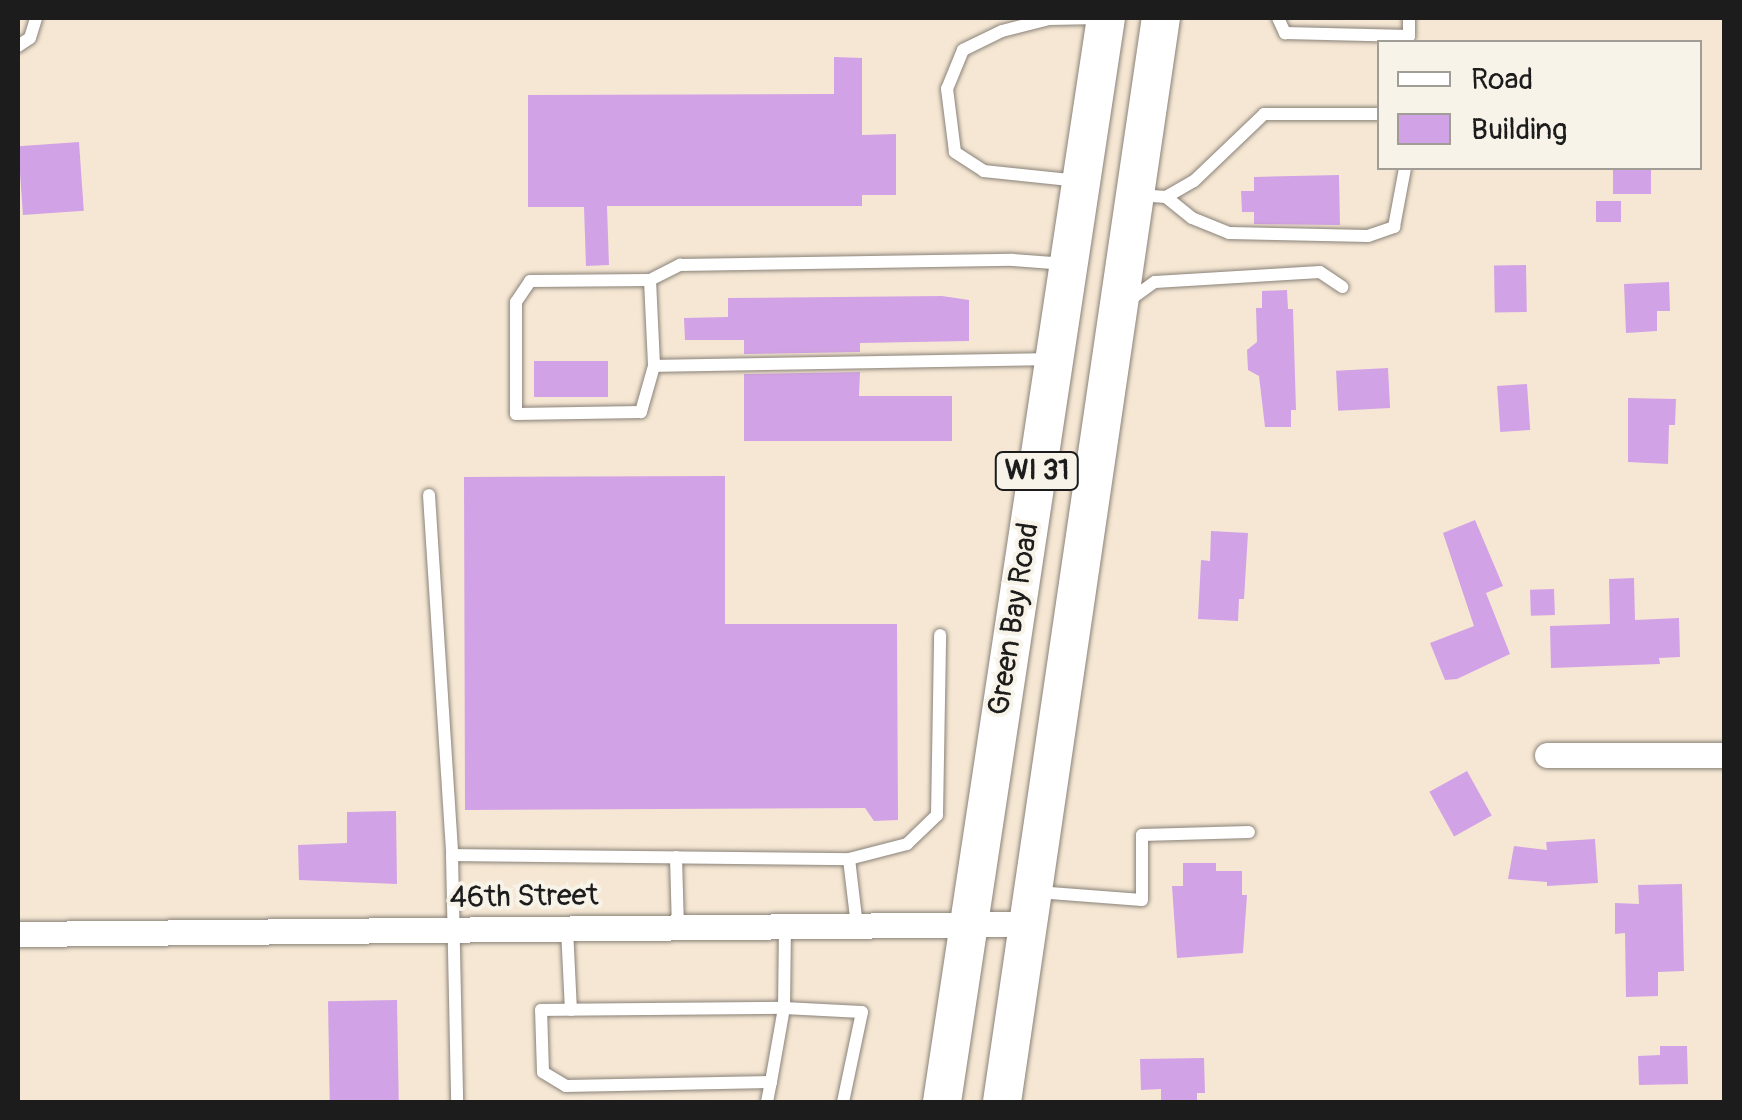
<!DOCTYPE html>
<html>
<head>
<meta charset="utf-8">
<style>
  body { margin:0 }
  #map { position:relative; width:1742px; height:1120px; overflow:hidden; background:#f6e7d4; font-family:Pangolin,sans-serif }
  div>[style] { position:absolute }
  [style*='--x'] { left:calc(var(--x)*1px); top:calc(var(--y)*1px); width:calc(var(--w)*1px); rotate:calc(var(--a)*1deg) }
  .building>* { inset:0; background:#d2a2e6; transform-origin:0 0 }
  .roads { filter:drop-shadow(0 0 2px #898278) drop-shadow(0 0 2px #898278) }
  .service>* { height:12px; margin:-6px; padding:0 6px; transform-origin:6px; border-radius:6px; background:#fff }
  .minor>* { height:25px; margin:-12.5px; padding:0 12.5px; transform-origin:12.5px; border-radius:12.5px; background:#fff }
  .primary>* { height:38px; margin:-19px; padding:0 19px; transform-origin:19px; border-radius:19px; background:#fff }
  span { translate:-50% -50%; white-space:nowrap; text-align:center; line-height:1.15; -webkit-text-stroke:8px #f7f3e8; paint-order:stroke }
  .shield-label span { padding:2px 8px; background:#f7f3e8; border:2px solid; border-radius:8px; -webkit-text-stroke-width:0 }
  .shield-label { font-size:28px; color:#1c1c1c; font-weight:700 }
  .street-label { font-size:30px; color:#1c1c1c }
  .frame { position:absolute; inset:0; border:20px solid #1c1c1c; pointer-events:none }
  .legend { position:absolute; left:1377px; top:40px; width:325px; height:130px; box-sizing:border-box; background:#f7f3e8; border:2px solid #9f9d96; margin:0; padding:12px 18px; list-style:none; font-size:30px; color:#1c1c1c }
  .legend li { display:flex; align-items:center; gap:20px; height:50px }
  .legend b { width:50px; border:2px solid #9f9d96 }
</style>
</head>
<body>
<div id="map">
  <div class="building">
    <div style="clip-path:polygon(834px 57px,862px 58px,862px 135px,896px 134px,896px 195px,862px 195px,862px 206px,607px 206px,609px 265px,586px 266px,584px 207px,528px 207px,528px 95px,834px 94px)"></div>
    <div style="left:79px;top:142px;width:69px;height:61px;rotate:86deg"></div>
    <div style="left:1613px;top:168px;width:38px;height:26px"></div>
    <div style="clip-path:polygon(1339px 175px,1340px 225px,1254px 224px,1254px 212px,1242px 212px,1241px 191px,1254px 191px,1254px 177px)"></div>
    <div style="left:1596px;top:201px;width:25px;height:21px"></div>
    <div style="left:1526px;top:265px;width:47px;height:32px;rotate:89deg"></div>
    <div style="clip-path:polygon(1669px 282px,1670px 311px,1657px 311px,1657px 331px,1626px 333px,1624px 284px)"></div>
    <div style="clip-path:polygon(1287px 290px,1288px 309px,1293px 309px,1296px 410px,1291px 410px,1291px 427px,1265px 427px,1259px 376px,1248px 370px,1247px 350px,1257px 342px,1256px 308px,1262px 308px,1262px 291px)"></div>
    <div style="clip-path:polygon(942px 296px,969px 300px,969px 341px,860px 343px,860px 352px,744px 354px,744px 340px,685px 340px,684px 318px,728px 317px,728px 298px)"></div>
    <div style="left:608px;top:361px;width:36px;height:74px;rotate:90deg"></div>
    <div style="left:1388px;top:368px;width:40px;height:52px;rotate:87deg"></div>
    <div style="clip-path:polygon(860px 372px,859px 396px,952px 396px,952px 441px,744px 441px,744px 374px)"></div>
    <div style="left:1527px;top:384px;width:46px;height:30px;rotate:86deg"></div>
    <div style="clip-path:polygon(1628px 398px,1676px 399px,1675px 425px,1669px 425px,1668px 464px,1628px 462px)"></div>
    <div style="clip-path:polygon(725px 476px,725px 624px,897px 624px,898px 820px,874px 821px,865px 808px,465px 810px,464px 477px)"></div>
    <div style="clip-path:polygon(1475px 520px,1503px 586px,1486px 593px,1510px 654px,1457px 679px,1445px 680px,1430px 643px,1474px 626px,1443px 533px)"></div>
    <div style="clip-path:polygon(1211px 531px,1248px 533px,1244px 599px,1239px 599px,1238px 621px,1198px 619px,1201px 560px,1210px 561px)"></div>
    <div style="clip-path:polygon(1634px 578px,1635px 620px,1679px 618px,1680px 657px,1659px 658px,1660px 664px,1551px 668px,1550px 626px,1610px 624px,1609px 579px)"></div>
    <div style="left:1554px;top:589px;width:26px;height:24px;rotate:88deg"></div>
    <div style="left:1467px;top:771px;width:51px;height:43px;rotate:61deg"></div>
    <div style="clip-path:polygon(396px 811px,397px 884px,299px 880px,298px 845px,347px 843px,347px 812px)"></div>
    <div style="clip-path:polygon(1595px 839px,1598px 883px,1547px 886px,1547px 882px,1508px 879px,1514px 846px,1547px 850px,1546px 842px)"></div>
    <div style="clip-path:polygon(1183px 863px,1216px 863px,1216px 871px,1242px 871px,1242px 895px,1247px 895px,1243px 953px,1177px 958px,1172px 886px,1183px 886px)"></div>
    <div style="clip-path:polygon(1682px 884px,1684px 971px,1658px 972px,1658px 996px,1626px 997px,1625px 933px,1615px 934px,1615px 903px,1639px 904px,1638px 885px)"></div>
    <div style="left:397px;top:1000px;width:102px;height:69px;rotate:89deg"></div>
    <div style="clip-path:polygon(1660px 1046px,1687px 1046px,1688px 1084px,1639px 1085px,1638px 1056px,1660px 1055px)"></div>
    <div style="clip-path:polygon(1204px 1058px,1205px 1093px,1197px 1093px,1197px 1102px,1161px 1102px,1161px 1089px,1141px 1090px,1140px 1059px)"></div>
  </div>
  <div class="roads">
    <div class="service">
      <div style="--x:1278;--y:18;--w:17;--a:65"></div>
      <div style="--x:1285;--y:33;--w:124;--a:1.4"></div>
      <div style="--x:1409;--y:36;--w:18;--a:-90"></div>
      <div style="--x:18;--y:46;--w:14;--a:-34"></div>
      <div style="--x:30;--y:38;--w:21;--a:-73"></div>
      <div style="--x:1079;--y:181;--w:96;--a:-174"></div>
      <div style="--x:984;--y:171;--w:35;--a:-147"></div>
      <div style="--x:955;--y:152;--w:64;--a:-97.2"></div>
      <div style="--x:947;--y:89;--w:42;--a:-67.7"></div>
      <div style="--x:963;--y:50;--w:43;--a:-26"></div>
      <div style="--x:1002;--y:31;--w:49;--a:-14.3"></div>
      <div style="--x:1049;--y:19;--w:51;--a:-1.1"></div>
      <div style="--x:1138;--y:195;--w:28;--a:4"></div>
      <div style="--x:1166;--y:197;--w:32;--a:-30"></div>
      <div style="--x:1194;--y:181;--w:97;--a:-43.7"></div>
      <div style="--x:1264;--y:114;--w:116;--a:0"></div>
      <div style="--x:1166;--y:197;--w:33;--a:39"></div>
      <div style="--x:1192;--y:218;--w:40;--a:22"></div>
      <div style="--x:1229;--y:233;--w:139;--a:1.2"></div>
      <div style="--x:1368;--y:236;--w:28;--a:-19"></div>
      <div style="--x:1394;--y:227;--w:60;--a:-79.4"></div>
      <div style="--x:650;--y:280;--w:86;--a:87.3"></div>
      <div style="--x:1127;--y:302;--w:34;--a:-36"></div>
      <div style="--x:1155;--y:282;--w:165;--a:-3.5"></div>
      <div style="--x:1320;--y:272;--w:27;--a:34"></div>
      <div style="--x:1049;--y:359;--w:395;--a:179"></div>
      <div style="--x:654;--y:366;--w:48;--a:105.8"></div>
      <div style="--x:641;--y:412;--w:125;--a:179.1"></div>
      <div style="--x:516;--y:414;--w:112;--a:-90"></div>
      <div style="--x:516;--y:302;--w:25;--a:-56"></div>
      <div style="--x:530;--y:281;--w:120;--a:-0.5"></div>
      <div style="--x:650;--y:280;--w:34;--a:-27"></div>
      <div style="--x:680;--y:265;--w:333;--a:-0.9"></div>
      <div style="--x:1013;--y:260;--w:53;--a:4.3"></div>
      <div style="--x:429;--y:495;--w:361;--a:86.3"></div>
      <div style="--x:452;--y:855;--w:397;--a:0.6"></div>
      <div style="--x:452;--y:855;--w:247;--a:88.8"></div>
      <div style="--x:676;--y:857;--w:70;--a:88.4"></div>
      <div style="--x:1037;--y:892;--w:105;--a:4.4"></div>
      <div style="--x:1142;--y:900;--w:65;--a:-90"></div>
      <div style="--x:1142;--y:835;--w:107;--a:-1.6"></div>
      <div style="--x:857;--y:926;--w:67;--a:-96.8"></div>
      <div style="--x:849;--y:859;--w:60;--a:-14.5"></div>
      <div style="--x:907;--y:844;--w:42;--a:-44"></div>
      <div style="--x:937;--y:815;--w:180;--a:-89"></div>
      <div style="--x:785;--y:927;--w:81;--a:90.7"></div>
      <div style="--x:784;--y:1008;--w:78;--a:2.9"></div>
      <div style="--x:862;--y:1012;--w:92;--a:101.9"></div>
      <div style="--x:567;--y:929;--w:81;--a:87.2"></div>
      <div style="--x:784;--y:1008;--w:75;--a:100"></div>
      <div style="--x:771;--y:1082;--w:205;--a:178.9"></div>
      <div style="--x:566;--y:1086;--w:27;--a:-149"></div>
      <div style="--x:543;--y:1072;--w:62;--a:-91.8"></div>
      <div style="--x:541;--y:1010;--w:243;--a:-0.5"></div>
      <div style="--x:767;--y:1102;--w:20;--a:-79"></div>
    </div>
    <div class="minor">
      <div style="--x:1547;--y:755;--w:177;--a:0"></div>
      <div style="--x:18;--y:934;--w:1012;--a:-0.57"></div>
    </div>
    <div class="primary">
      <div style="--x:942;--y:1102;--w:1096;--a:-81.4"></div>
      <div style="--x:1002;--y:1102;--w:1096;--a:-81.66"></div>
    </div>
  </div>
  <div class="shield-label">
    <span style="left:1037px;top:471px">WI 31</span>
  </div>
  <div class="street-label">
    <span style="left:1014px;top:619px;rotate:-81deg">Green Bay Road</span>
    <span style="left:524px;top:897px;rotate:-1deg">46th Street</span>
  </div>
  <div class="frame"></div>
  <ul class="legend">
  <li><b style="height:12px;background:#fff"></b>Road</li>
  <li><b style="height:28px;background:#d2a2e6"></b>Building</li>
  </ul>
</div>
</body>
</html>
